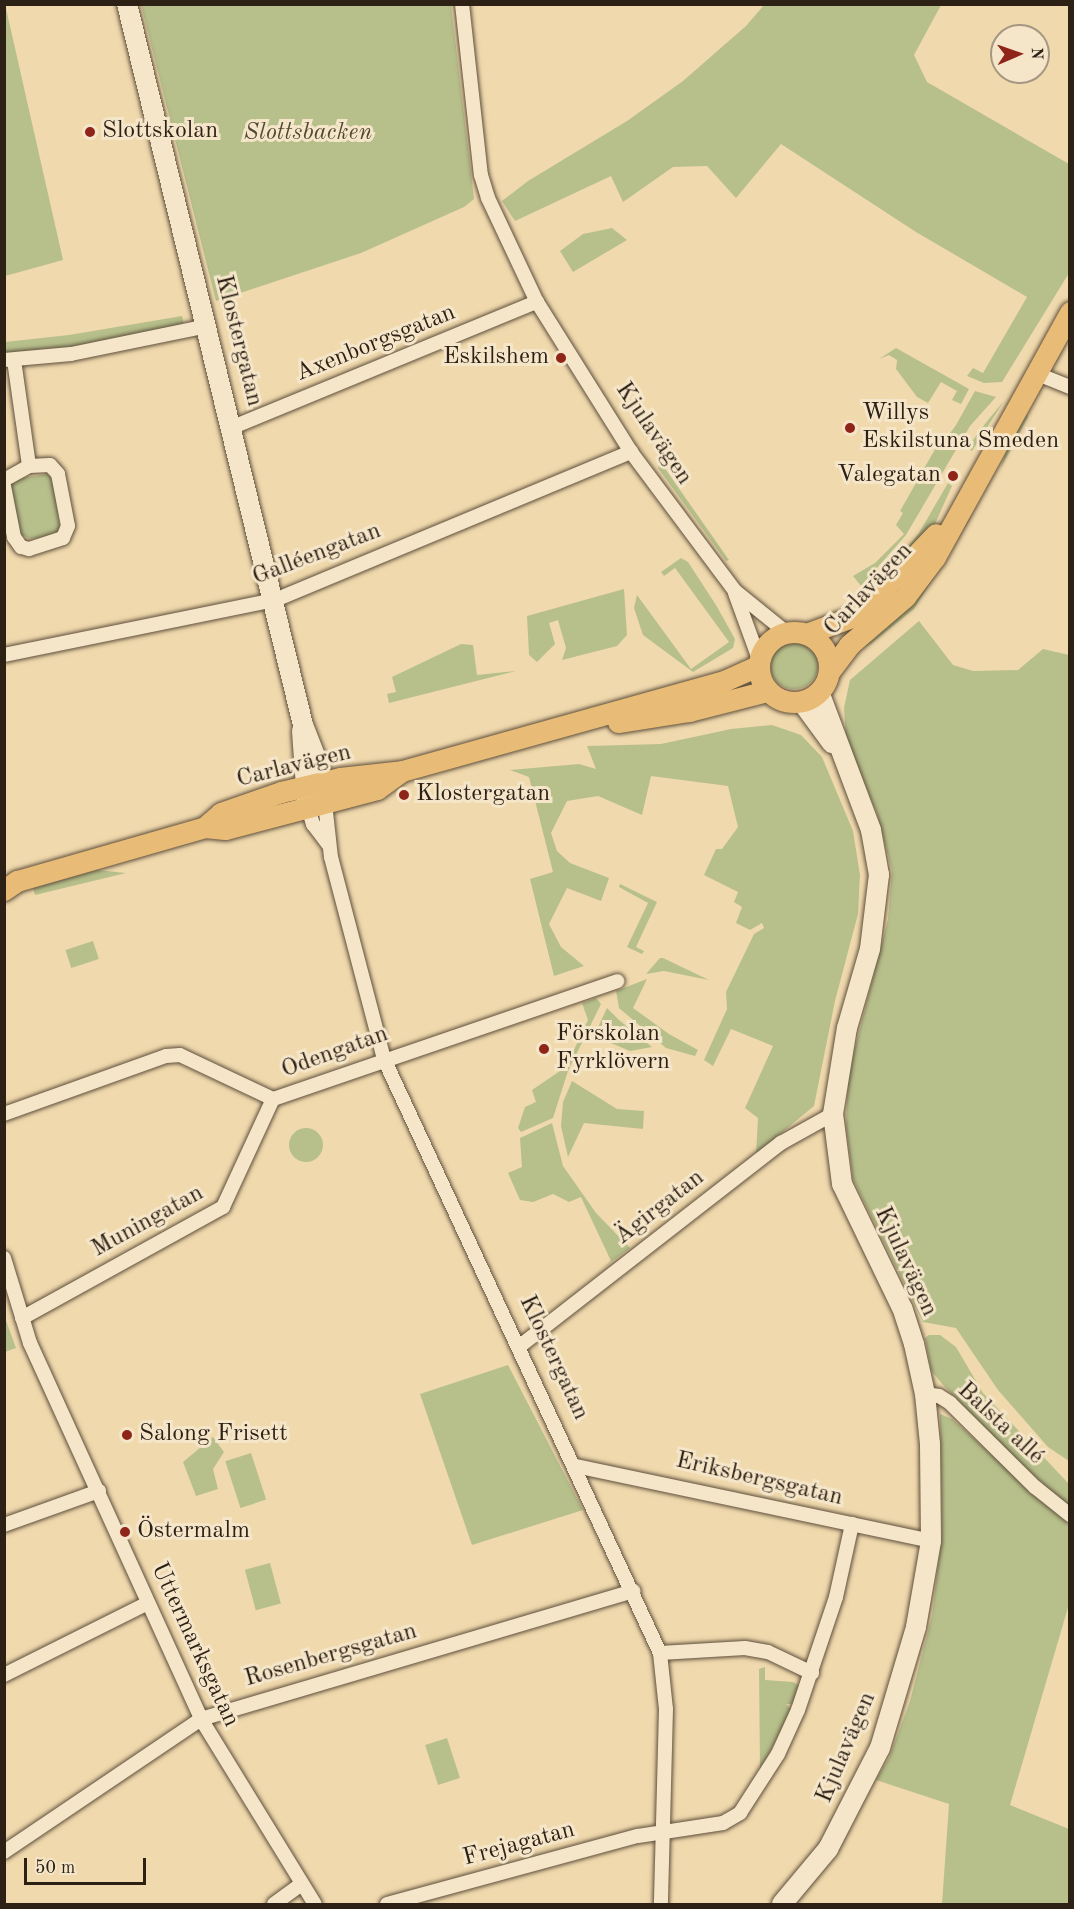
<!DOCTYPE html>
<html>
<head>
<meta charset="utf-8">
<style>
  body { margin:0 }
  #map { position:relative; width:1074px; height:1909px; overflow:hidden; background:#f0d9ad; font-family:"Old Standard TT",serif }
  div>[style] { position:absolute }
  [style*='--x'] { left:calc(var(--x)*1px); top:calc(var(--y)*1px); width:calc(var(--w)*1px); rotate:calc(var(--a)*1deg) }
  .green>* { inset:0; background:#b7c08b; transform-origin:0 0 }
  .round { border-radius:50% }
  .roads { filter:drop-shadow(0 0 2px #5e4f3c) drop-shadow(0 0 2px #5e4f3c) }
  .street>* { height:14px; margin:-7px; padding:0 7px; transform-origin:7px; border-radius:7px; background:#f5e6ca }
  .secondary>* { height:20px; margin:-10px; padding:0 10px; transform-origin:10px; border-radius:10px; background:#f5e6ca }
  .primary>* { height:21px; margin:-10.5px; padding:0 10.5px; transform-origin:10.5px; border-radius:10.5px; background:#e8bc76 }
  .primary>.ring { margin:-10.5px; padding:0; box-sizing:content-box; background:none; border:21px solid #e8bc76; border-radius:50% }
  .dots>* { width:16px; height:16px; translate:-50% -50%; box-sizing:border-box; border:3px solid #f5e6ca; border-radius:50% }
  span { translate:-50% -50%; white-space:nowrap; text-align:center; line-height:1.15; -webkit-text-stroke:6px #f5e6ca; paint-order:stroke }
  .poi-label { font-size:24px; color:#2d2116 }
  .left { translate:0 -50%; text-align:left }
  .right { translate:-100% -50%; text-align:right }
  .park-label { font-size:24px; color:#504933; font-style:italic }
  .street-label { font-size:24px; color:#2d2116 }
  .frame { position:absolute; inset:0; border:6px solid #2d2116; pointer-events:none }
  .north { position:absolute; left:990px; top:24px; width:60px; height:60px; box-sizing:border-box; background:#f5e6ca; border:2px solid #a59782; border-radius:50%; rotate:88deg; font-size:16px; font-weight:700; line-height:24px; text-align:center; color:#2d2116 }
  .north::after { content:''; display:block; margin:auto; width:21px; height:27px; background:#8f2418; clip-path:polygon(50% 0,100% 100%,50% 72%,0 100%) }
  .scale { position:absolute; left:24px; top:1858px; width:122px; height:27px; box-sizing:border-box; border:3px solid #2d2116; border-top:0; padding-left:8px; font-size:18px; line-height:21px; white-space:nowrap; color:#2d2116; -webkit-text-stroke:4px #f5e6ca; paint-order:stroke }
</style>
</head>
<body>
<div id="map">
  <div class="green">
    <div style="clip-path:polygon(5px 4px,63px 260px,5px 276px,4px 5px)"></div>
    <div style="clip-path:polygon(141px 5px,451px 5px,474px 199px,464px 207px,361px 253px,216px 301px)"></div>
    <div style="clip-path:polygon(764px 5px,941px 5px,914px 55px,927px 82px,1069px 164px,1069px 273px,1002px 382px,984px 383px,967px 376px,973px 368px,983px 373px,1027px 297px,916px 232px,781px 144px,736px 198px,707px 166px,673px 167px,623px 202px,611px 176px,515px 221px,502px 201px,528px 181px,627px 121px,683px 81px,746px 26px)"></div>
    <div style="clip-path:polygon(612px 228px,627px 240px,573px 272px,560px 251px,583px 234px)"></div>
    <div style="clip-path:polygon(182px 316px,184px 325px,66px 349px,5px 354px,5px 342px,69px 335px)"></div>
    <div style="clip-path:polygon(896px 348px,969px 389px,961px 404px,952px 400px,957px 391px,941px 382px,928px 403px,917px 397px,896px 369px,897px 360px,889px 355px,879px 359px)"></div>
    <div style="clip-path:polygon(975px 391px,996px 397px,970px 426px,906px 535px,861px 586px,853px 576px,875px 563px,904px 534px,896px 525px,903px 513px,900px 511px,916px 483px,920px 484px,926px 472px,923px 470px,944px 434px,948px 436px,956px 425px)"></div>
    <div style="clip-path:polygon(1004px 401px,972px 451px,967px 448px,988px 420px)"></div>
    <div style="clip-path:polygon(1026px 412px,1028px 417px,1001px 468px,1011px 434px)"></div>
    <div style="clip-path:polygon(663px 450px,676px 460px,664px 467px,729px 560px,726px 561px,658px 468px)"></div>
    <div style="clip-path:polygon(47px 474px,53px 481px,60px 529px,52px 535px,31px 539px,19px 534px,10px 487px,14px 479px)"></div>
    <div style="clip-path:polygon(948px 483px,952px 486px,934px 526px,846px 614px,837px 613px,889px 571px,919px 533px)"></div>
    <div style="clip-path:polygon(973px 514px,914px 609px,871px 644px,858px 650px)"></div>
    <div style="clip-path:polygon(681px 558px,688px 562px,716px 605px,735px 639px,733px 648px,693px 672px,643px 635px,634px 608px,637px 595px,691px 669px,729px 642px,675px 568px,664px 576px,661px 572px)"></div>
    <div style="clip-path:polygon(624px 589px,627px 635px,617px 646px,562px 660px,566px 648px,558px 620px,549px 623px,555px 644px,537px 662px,529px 655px,527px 616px)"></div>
    <div style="clip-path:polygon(919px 621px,953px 665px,973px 671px,1018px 670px,1043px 649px,1069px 655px,1069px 1461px,1048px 1447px,998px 1390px,956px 1328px,923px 1322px,853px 1179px,846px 1125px,848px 1076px,888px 919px,892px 871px,877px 813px,846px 739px,844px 708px,850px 680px)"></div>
    <div class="round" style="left:770px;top:641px;width:48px;height:48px"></div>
    <div style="clip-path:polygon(461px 644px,473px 645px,477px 675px,516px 671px,389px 703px,387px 694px,396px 692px,392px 677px)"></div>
    <div style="clip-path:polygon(772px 725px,801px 735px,822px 757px,853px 831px,860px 875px,858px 914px,835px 1001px,814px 1106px,756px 1154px,758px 1118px,745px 1108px,773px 1046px,731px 1029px,713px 1066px,704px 1060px,727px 1009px,726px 992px,754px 934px,764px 928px,762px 923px,750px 930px,736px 923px,742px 907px,734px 902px,738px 892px,704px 875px,716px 849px,722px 849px,738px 827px,728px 786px,651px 776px,642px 815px,598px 796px,567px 801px,551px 833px,557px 851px,570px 863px,609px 878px,601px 901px,567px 888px,549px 924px,561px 947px,584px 966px,554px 976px,530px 879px,553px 872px,529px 777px,510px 770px,579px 764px,596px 769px,587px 746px,661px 744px,731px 729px)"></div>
    <div style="clip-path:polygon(97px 870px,126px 873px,35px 895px,33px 888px)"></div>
    <div style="clip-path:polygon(620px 884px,657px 902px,636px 947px,644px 951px,642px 954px,627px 947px,648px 903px,619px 887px)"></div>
    <div style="left:93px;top:941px;width:19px;height:29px;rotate:72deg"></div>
    <div style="clip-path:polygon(660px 958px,663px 958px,709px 980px,664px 971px,646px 974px)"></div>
    <div style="clip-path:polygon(647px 979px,633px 1008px,669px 1034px,698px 1050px,695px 1056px,666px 1048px,619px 1008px,616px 991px)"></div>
    <div style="clip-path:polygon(596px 998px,601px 1004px,568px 1071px,553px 1118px,521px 1132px,518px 1128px,525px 1107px,536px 1102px,532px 1090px,566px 1067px,588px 1020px,582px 1003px)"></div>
    <div style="clip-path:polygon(607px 1008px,619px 1020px,652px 1047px,630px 1051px,594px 1036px)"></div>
    <div style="clip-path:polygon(572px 1081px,617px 1109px,644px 1111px,643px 1129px,584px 1123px,568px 1157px,561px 1126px,563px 1102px)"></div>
    <div style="clip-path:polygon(552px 1123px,563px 1166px,596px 1213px,630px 1248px,601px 1269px,611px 1261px,581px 1197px,569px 1202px,553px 1194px,533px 1202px,520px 1200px,508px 1173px,522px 1167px,520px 1138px)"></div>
    <div class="round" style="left:289px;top:1128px;width:34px;height:34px"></div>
    <div style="clip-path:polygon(4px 1315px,16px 1348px,5px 1352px,4px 1352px)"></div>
    <div style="clip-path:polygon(929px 1335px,940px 1335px,956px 1347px,983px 1393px,1069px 1484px,1069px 1507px,1009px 1453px,943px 1385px,931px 1370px,925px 1338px)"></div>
    <div style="clip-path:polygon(508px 1365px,583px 1510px,472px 1545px,420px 1394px)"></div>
    <div style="clip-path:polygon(940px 1414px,952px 1419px,1069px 1525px,1069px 1604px,1010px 1805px,1069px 1829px,1069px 1904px,942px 1904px,949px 1804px,876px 1780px,889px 1758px,910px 1701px,932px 1616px,942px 1532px)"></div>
    <div style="clip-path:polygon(213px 1437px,224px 1452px,213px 1469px,218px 1489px,196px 1496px,183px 1462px)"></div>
    <div style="left:251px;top:1453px;width:49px;height:27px;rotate:72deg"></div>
    <div style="left:270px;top:1563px;width:42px;height:26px;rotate:75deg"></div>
    <div style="clip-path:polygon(765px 1667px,765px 1680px,793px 1682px,801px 1687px,794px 1704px,786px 1704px,792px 1710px,760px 1770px,759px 1669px)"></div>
    <div style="left:447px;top:1738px;width:42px;height:23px;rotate:72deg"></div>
  </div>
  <div class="roads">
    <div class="street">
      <div style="--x:462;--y:4;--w:172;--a:83.7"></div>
      <div style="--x:481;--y:175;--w:24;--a:73"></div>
      <div style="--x:488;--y:198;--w:115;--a:64.8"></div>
      <div style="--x:537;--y:302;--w:177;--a:57.9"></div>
      <div style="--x:631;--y:452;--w:174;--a:53.2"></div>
      <div style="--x:735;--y:591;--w:67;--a:38.9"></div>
      <div style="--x:4;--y:360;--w:67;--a:-5.1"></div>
      <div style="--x:71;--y:354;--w:140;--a:-11.6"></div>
      <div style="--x:14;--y:360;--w:107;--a:81.9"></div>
      <div style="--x:1035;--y:373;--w:38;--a:22"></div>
      <div style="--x:233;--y:427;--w:329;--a:-22.4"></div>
      <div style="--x:4;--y:480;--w:29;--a:-29"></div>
      <div style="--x:29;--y:466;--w:21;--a:-3"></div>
      <div style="--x:50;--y:465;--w:12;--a:48"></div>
      <div style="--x:58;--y:474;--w:53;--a:79.1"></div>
      <div style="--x:68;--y:526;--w:13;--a:113"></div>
      <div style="--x:63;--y:538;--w:36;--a:162"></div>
      <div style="--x:29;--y:549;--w:8;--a:-166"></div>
      <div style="--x:21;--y:547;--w:12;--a:-125"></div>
      <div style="--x:14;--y:537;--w:52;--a:-101.1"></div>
      <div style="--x:735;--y:593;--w:70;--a:70"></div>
      <div style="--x:4;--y:655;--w:277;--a:-11.5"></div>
      <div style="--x:275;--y:600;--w:386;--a:-22.6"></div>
      <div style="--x:325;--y:803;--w:54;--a:83.7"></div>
      <div style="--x:331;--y:857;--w:209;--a:75.3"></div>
      <div style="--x:384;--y:1059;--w:655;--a:65.08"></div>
      <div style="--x:660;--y:1653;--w:56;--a:83.9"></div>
      <div style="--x:666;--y:1709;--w:195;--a:91.5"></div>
      <div style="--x:308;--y:807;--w:18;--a:74"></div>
      <div style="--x:313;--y:824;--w:26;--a:53"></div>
      <div style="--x:4;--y:1114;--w:172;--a:-19.7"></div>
      <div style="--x:166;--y:1056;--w:14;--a:-4"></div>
      <div style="--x:180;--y:1055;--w:103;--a:25.3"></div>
      <div style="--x:273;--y:1099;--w:364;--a:-18.9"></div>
      <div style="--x:4;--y:1258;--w:89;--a:73"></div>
      <div style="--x:30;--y:1343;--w:413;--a:65.5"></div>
      <div style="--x:201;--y:1719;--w:217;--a:58.4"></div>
      <div style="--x:22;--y:1318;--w:230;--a:-28.9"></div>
      <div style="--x:223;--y:1207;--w:119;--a:-65.2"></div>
      <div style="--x:520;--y:1346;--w:331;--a:-37.9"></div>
      <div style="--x:781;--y:1143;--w:60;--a:-29.1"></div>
      <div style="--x:925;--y:1394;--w:14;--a:8"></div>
      <div style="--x:939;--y:1396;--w:13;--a:32"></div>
      <div style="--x:950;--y:1403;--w:120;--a:44.7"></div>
      <div style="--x:1035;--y:1487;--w:45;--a:38.7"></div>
      <div style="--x:576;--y:1466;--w:363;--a:11.9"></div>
      <div style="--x:4;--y:1525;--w:101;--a:-19.7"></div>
      <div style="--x:660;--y:1653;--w:85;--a:-3.4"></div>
      <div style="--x:745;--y:1648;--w:23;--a:10"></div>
      <div style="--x:768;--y:1652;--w:49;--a:25.5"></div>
      <div style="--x:4;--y:1675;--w:161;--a:-26.6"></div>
      <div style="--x:4;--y:1852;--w:238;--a:-34"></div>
      <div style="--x:201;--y:1719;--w:451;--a:-16.5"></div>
      <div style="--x:274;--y:1904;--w:34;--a:-36"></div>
      <div style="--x:387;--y:1904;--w:260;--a:-15.2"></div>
      <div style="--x:638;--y:1836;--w:86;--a:-8.7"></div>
      <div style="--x:723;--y:1823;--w:20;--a:-30"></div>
      <div style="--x:740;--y:1813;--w:70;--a:-57.2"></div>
      <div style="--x:778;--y:1754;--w:48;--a:-65.6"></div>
      <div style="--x:798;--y:1710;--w:119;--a:-71.4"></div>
      <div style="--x:836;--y:1597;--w:75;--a:-77.6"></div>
    </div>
    <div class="secondary">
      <div style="--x:127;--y:4;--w:742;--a:76.28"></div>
      <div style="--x:303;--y:725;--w:44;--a:68.7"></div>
      <div style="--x:319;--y:766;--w:31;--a:81"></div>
      <div style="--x:802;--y:702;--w:51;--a:53.8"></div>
      <div style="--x:302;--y:731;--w:69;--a:85.9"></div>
      <div style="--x:782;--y:1904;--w:72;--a:-50.1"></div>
      <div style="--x:828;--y:1849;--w:114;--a:-62.8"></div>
      <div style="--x:880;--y:1748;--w:126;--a:-73.4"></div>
      <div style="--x:916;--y:1627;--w:87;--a:-80.1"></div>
      <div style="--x:931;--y:1541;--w:97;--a:-90.6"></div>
      <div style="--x:930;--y:1444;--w:50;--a:-95.7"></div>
      <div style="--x:925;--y:1394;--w:51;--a:-102.4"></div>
      <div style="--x:914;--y:1344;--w:38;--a:-108"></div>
      <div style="--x:902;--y:1308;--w:138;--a:-115.8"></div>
      <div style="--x:842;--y:1184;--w:71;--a:-97.3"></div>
      <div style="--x:833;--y:1114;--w:87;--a:-80.8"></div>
      <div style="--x:847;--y:1028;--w:82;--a:-73.8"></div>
      <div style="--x:870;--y:949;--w:75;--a:-83.1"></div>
      <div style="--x:879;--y:875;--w:46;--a:-100.1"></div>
      <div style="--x:871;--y:830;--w:147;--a:-110.6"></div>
    </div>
    <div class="primary">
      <div class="ring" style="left:759px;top:632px;width:49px;height:49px"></div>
      <div style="--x:806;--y:634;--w:58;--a:-20.3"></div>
      <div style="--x:860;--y:614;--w:110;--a:-46.5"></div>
      <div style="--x:829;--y:672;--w:34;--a:-53"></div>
      <div style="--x:849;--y:645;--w:74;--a:-40.6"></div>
      <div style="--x:905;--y:597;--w:50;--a:-53.1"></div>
      <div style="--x:935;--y:557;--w:280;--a:-61.1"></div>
      <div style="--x:618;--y:722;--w:72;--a:-8.8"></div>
      <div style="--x:689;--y:711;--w:81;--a:-14.4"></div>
      <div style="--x:205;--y:827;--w:21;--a:-41"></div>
      <div style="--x:221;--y:813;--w:64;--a:-19.3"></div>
      <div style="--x:281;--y:792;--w:61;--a:-13.3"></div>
      <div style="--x:340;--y:778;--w:62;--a:-6.4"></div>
      <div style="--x:402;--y:771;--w:334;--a:-15.6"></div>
      <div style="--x:724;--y:681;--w:37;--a:-24"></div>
      <div style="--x:4;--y:890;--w:16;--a:-35"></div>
      <div style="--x:17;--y:881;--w:196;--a:-16"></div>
      <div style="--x:205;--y:827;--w:20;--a:6"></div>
      <div style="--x:225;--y:829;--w:157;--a:-14.7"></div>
      <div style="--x:377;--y:789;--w:29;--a:-36"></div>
    </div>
  </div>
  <div class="dots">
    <div style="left:90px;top:132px;background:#8f2418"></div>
    <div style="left:561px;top:358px;background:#8f2418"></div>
    <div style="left:850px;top:428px;background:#8f2418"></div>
    <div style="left:953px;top:476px;background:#8f2418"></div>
    <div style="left:404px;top:795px;background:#8f2418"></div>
    <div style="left:544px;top:1049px;background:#8f2418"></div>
    <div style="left:127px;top:1435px;background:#8f2418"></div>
    <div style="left:125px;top:1532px;background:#8f2418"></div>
  </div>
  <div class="poi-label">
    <span class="left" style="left:102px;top:132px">Slottskolan</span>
    <span class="right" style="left:549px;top:358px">Eskilshem</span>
    <span class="left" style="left:862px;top:428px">Willys<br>Eskilstuna Smeden</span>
    <span class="right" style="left:941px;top:476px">Valegatan</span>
    <span class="left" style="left:416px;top:795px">Klostergatan</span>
    <span class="left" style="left:556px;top:1049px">Förskolan<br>Fyrklövern</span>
    <span class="left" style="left:139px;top:1435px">Salong Frisett</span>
    <span class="left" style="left:137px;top:1532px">Östermalm</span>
  </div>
  <div class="park-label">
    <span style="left:308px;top:134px">Slottsbacken</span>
  </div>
  <div class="street-label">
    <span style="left:238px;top:341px;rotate:76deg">Klostergatan</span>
    <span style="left:376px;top:344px;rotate:-22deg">Axenborgsgatan</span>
    <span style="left:653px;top:434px;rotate:56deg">Kjulavägen</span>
    <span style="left:317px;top:555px;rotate:-21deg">Galléengatan</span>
    <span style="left:869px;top:590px;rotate:-47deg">Carlavägen</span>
    <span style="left:294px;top:767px;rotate:-14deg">Carlavägen</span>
    <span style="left:335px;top:1053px;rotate:-20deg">Odengatan</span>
    <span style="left:660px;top:1208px;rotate:-38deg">Ägirgatan</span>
    <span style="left:148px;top:1222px;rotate:-29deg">Muningatan</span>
    <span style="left:905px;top:1262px;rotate:65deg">Kjulavägen</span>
    <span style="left:553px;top:1358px;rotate:65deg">Klostergatan</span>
    <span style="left:1000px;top:1424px;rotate:43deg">Balsta allé</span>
    <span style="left:759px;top:1480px;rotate:13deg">Eriksbergsgatan</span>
    <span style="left:194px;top:1645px;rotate:65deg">Uttermarksgatan</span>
    <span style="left:331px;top:1656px;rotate:-16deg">Rosenbergsgatan</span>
    <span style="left:847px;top:1748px;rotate:-67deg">Kjulavägen</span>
    <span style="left:519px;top:1845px;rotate:-15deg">Frejagatan</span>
  </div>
  <div class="frame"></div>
  <div class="north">N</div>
  <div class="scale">50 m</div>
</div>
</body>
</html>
